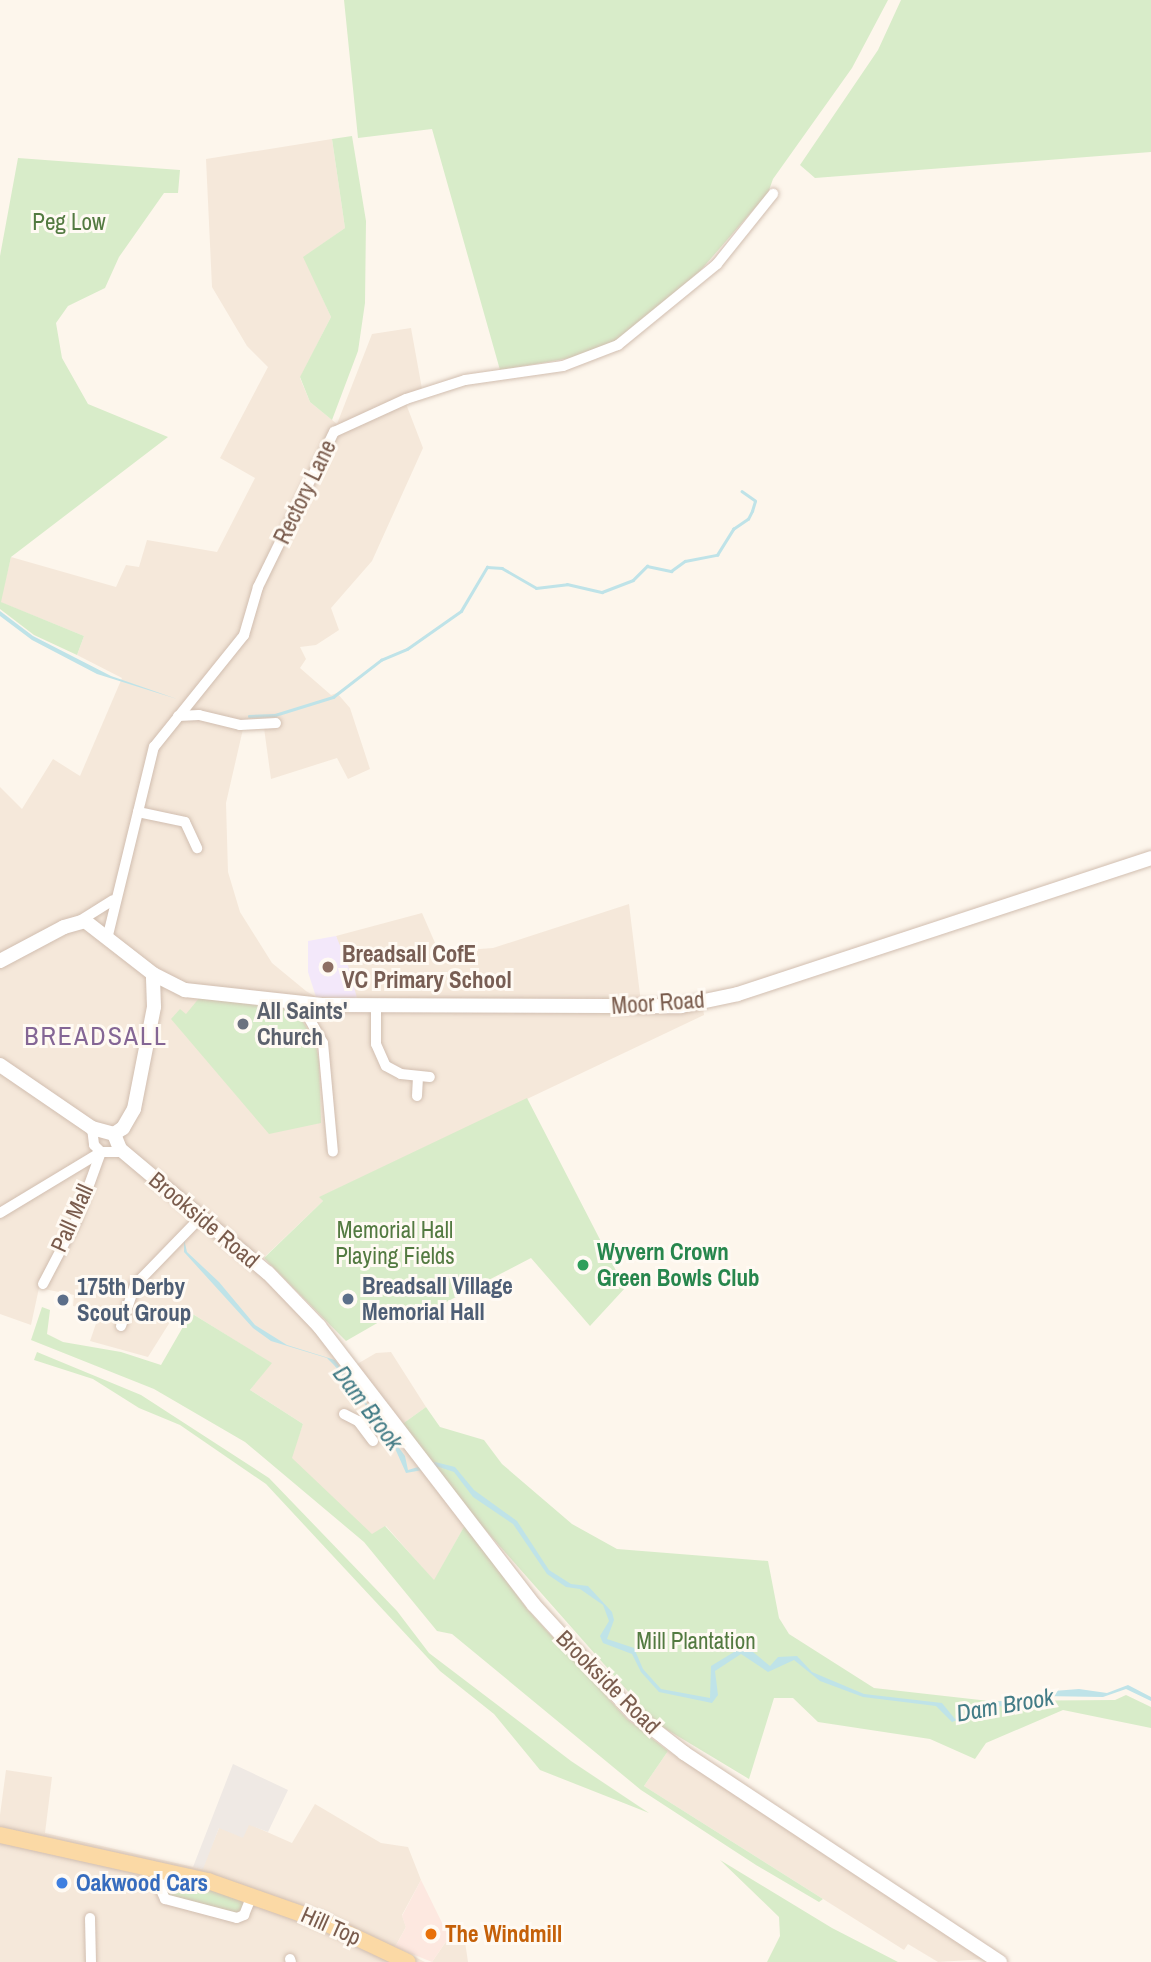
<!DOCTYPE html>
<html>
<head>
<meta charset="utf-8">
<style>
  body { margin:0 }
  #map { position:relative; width:1151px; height:1962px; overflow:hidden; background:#fdf6ec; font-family:"Archivo Narrow",sans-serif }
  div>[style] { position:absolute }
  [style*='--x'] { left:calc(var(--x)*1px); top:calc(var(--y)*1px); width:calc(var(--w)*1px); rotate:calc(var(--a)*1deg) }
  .residential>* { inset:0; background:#f5e8da }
  .commercial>* { inset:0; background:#fde8e0 }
  .industrial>* { inset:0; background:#efe9e4 }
  .education>* { inset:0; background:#f3e8fa }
  .green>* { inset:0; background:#d8ecc9 }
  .water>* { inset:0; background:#bfe3e8 }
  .stream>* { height:2.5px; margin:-1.25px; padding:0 1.25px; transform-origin:1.25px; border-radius:1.25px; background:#bfe3e8 }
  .roads { filter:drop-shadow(0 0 2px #d1beb0) drop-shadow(0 0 2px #d1beb0) }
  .street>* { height:10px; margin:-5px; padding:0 5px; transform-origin:5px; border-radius:5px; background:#fff }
  .secondary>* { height:14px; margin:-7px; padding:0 7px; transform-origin:7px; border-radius:7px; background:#fff }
  .primary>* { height:16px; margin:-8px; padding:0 8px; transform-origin:8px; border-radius:8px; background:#fbd9a5 }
  .dots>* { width:19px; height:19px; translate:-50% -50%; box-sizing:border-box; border:4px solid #fffaf3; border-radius:50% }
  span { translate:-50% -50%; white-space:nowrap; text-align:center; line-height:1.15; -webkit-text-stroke:6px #fffaf3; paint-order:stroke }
  .park-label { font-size:23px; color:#537a41 }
  .street-label { font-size:23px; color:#7a5c4d }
  .education-label { font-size:23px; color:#785e54; font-weight:700 }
  .left { translate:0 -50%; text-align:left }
  .worship-label { font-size:23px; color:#5b616d; font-weight:700 }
  .leisure-label { font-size:23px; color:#27864d; font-weight:700 }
  .service-label { font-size:23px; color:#4e5e75; font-weight:700 }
  .shop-label { font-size:23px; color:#366cbe; font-weight:700 }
  .food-label { font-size:23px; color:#c56008; font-weight:700 }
  .water-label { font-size:24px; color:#437c86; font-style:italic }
  .quarter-label { font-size:26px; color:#846695; letter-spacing:2px }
</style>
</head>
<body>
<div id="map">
  <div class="residential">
    <div style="clip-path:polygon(332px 139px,345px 228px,304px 257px,331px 317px,300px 378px,310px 402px,337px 424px,372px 334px,411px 328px,422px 389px,403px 396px,423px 448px,372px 561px,331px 608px,339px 630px,316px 645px,300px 647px,306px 659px,300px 668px,331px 695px,337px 693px,350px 708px,370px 769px,348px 779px,337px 758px,271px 779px,264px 728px,243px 729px,226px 803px,228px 872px,240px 912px,272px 963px,306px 991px,316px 997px,356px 998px,336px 936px,422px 913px,439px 952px,493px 948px,629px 904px,642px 1011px,703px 1008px,704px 1015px,320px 1197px,323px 1201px,253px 1268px,322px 1337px,347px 1370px,376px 1353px,391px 1352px,426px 1407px,401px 1425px,465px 1525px,434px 1581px,386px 1526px,372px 1535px,291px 1458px,303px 1424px,250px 1390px,271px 1363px,180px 1306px,148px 1357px,90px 1341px,100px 1312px,73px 1306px,74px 1295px,39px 1288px,31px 1325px,0 1314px,0 787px,22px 809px,53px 759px,80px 776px,122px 678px,77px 655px,84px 636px,0 602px,11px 557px,116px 587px,126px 565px,139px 567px,147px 540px,217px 552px,255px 478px,220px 458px,268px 367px,247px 346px,212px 287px,206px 159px)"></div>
    <div style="clip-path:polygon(668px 1751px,706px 1775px,986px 1959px,938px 1962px,908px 1944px,904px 1950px,644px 1786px)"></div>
    <div style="clip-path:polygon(6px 1770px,52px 1777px,45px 1833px,202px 1869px,219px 1828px,249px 1824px,292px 1843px,315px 1804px,381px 1843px,408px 1847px,421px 1880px,402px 1915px,406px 1927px,395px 1947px,425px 1962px,0 1962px,0 1815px)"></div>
    <div style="clip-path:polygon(464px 1935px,468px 1962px,432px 1962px,449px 1937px)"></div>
  </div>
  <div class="commercial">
    <div style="clip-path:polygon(421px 1880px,449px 1937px,432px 1962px,395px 1947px,406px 1927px,402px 1916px)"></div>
  </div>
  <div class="industrial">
    <div style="clip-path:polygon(233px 1764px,288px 1790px,268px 1832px,249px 1825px,243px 1838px,219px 1828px,203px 1869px,193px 1867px)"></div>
  </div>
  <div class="education">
    <div style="clip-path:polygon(336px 936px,347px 962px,357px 998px,316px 997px,308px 972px,308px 941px)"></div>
  </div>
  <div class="green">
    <div style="clip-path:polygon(344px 0,888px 0,852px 68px,773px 179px,768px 193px,700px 271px,605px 352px,500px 370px,432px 129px,358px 138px)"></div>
    <div style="clip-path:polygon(901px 0,1151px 0,1151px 152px,815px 178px,800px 165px,878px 50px)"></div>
    <div style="clip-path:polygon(352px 136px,366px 221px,365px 303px,358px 351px,332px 420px,310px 402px,300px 377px,331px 317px,303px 257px,345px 228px,332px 139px)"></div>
    <div style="clip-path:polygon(18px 158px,180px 170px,178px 193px,164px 193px,119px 257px,105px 288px,68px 306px,56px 323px,62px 358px,88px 404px,168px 437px,11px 557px,1px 602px,84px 636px,77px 655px,34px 635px,0 609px,0 256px)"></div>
    <div style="clip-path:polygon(200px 997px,296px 1011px,315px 1041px,319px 1061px,321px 1123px,269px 1134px,171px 1019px,180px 1009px,186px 1014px)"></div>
    <div style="clip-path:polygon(527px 1098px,625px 1288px,590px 1326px,531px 1258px,406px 1323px,386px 1318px,346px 1341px,264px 1258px,323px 1201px,319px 1197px)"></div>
    <div style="clip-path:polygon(42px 1307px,50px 1310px,47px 1334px,63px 1342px,121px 1352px,161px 1365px,191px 1313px,272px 1363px,250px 1390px,303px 1424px,292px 1458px,372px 1534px,385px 1526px,434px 1580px,465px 1525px,527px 1609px,627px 1719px,668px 1751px,644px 1786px,823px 1899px,819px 1902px,756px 1865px,641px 1790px,452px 1634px,437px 1631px,364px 1542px,245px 1442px,154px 1389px,31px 1340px)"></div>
    <div style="clip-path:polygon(37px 1352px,141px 1395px,269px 1478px,397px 1611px,429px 1653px,571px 1761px,649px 1813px,540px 1770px,494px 1714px,440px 1671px,266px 1484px,180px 1425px,139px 1408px,93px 1379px,34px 1360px)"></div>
    <div style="clip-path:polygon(426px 1407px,440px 1427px,484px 1440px,502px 1464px,572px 1524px,617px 1549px,768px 1561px,779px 1618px,789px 1634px,874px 1688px,989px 1701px,1115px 1700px,1126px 1695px,1151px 1707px,1151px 1728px,1063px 1710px,986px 1743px,975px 1759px,930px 1739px,818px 1722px,793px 1698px,774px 1698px,749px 1779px,656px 1723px,474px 1517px,401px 1425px)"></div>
    <div style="clip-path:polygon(720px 1860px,832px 1928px,898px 1962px,767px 1962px,780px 1936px,779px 1917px)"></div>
    <div style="clip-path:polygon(170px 1876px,245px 1900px,240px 1914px,168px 1896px)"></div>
  </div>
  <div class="water">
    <div style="clip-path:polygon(0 611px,33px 636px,111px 676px,177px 699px,97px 674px,32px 640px,0 616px)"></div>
    <div style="clip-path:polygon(184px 1239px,187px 1252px,219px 1282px,255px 1325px,287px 1345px,335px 1360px,405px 1456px,408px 1470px,435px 1462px,455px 1467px,474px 1490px,517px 1521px,549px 1570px,571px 1584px,588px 1586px,612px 1612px,614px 1620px,607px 1639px,634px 1648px,643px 1669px,661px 1689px,710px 1698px,711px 1666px,739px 1649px,753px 1652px,770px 1666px,778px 1657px,797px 1656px,812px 1672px,864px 1694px,942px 1703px,955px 1719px,1000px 1701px,1026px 1702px,1041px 1692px,1079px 1689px,1107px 1693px,1128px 1685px,1151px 1697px,1151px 1701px,1126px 1689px,1103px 1697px,1042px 1696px,1028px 1708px,995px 1706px,952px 1722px,936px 1706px,863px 1697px,820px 1681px,794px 1660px,768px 1672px,741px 1654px,715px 1671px,718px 1695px,712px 1703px,659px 1692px,641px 1672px,632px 1654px,603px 1643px,600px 1636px,609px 1621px,603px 1605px,580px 1589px,566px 1587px,547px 1574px,513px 1524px,473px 1497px,454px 1472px,439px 1467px,406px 1473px,389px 1435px,334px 1365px,327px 1358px,271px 1341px,253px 1328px,184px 1252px)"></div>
  </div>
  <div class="stream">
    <div style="--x:249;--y:716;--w:26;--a:-2"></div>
    <div style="--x:275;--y:715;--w:61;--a:-17.2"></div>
    <div style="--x:333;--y:697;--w:61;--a:-37.6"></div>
    <div style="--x:381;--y:660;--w:28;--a:-23"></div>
    <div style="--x:407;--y:649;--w:66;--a:-35.1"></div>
    <div style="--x:461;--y:611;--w:51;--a:-59.4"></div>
    <div style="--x:487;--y:567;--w:15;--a:4"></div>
    <div style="--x:502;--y:568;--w:39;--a:30"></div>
    <div style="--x:536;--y:588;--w:31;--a:-7"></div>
    <div style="--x:567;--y:584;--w:36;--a:13"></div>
    <div style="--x:602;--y:592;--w:33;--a:-21"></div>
    <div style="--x:633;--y:580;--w:20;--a:-45"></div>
    <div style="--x:647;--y:566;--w:25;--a:12"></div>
    <div style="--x:671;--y:571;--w:17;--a:-36"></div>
    <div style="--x:685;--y:561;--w:33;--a:-11"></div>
    <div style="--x:717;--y:555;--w:31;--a:-58"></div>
    <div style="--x:733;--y:529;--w:18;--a:-34"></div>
    <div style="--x:748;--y:519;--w:9;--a:-63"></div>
    <div style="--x:752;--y:511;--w:10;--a:-73"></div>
    <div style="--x:755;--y:501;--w:16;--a:-145"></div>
  </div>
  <div class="roads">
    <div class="street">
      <div style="--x:178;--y:716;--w:21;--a:-3"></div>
      <div style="--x:199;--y:715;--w:42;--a:13.7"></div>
      <div style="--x:240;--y:725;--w:36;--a:-3"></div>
      <div style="--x:138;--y:812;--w:48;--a:12"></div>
      <div style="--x:185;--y:822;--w:29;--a:65"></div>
      <div style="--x:78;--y:922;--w:41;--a:-32.2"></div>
      <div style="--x:108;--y:935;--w:194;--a:-76.3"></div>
      <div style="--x:154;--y:747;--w:144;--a:-51.2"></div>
      <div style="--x:244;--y:635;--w:50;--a:-73.7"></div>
      <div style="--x:258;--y:587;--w:173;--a:-63.9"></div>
      <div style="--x:334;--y:432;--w:79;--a:-24.6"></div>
      <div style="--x:406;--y:399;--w:62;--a:-17.9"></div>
      <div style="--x:465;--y:380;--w:99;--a:-8.1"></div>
      <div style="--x:563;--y:366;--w:59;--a:-20.9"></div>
      <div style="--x:618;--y:345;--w:128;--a:-39.3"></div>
      <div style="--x:717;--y:264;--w:90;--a:-51.3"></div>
      <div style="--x:301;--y:1004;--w:45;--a:60.6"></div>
      <div style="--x:323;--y:1043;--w:109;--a:84.8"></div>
      <div style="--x:376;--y:1006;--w:38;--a:90"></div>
      <div style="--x:376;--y:1044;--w:24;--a:66"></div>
      <div style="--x:386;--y:1066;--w:17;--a:28"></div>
      <div style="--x:401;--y:1074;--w:29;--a:6"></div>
      <div style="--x:417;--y:1096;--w:19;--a:-87"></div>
      <div style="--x:92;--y:1128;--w:17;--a:83"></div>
      <div style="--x:94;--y:1145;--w:10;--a:45"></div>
      <div style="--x:101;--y:1152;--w:23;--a:0"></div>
      <div style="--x:0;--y:1213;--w:118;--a:-31.1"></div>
      <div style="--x:43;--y:1284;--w:71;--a:-62.4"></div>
      <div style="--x:76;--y:1221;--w:73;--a:-70.1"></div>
      <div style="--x:121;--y:1326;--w:43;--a:-71.1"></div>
      <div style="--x:135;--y:1285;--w:95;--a:-45.9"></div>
      <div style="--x:344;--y:1414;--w:16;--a:27"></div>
      <div style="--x:358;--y:1421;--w:25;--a:53"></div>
      <div style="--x:361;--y:1424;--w:26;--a:-37"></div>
      <div style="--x:165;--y:1869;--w:21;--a:101"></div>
      <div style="--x:161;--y:1890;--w:10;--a:66"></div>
      <div style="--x:165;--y:1899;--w:74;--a:14.8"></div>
      <div style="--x:237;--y:1918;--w:8;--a:-23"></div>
      <div style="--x:244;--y:1915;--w:22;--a:-68"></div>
      <div style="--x:90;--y:1918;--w:44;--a:88.7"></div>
      <div style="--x:290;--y:1959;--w:3;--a:72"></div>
    </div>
    <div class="secondary">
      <div style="--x:0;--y:961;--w:72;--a:-28"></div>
      <div style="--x:64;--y:927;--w:22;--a:-16"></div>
      <div style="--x:85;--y:921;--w:86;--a:37.9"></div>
      <div style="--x:153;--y:974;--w:36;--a:27"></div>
      <div style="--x:185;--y:990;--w:140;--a:6.2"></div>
      <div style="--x:324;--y:1005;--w:357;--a:0.2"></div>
      <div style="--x:681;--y:1006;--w:58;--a:-11.9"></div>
      <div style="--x:738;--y:994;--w:435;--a:-18.2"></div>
      <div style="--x:0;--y:1065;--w:112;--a:34.4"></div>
      <div style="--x:92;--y:1128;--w:23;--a:15"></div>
      <div style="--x:114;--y:1134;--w:16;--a:68"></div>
      <div style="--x:120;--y:1149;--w:193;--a:40"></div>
      <div style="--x:268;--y:1273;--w:74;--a:46.1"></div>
      <div style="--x:319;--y:1326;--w:351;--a:52.4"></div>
      <div style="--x:533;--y:1604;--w:148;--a:47.5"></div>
      <div style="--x:633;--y:1713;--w:65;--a:38.1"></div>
      <div style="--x:684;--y:1753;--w:379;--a:33.5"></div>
      <div style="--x:114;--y:1134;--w:11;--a:-34"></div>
      <div style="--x:123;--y:1128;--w:22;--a:-60"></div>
      <div style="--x:134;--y:1109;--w:104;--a:-78.9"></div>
      <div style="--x:154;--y:1007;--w:33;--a:-92"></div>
    </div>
    <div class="primary">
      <div style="--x:0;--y:1835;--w:213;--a:12.5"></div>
      <div style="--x:208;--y:1881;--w:118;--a:19.4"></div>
      <div style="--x:319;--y:1920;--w:98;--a:25.3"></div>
    </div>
  </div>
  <div class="dots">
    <div style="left:328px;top:967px;background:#8d6e63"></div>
    <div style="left:243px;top:1024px;background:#6b7280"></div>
    <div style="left:583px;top:1265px;background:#2e9e5b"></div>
    <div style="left:348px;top:1299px;background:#5c6f8a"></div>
    <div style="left:63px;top:1300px;background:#5c6f8a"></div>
    <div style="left:62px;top:1883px;background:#3f7fe0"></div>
    <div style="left:431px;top:1934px;background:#e8710a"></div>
  </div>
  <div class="park-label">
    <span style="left:69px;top:222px">Peg Low</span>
    <span style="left:395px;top:1243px">Memorial Hall<br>Playing Fields</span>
    <span style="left:696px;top:1641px">Mill Plantation</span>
  </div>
  <div class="street-label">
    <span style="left:305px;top:492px;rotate:-64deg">Rectory Lane</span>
    <span style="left:658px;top:1003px;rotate:-4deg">Moor Road</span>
    <span style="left:72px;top:1218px;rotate:-66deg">Pall Mall</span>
    <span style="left:204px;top:1220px;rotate:40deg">Brookside Road</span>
    <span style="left:608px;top:1682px;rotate:45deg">Brookside Road</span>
    <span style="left:331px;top:1926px;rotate:24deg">Hill Top</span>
  </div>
  <div class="education-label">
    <span class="left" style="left:342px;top:967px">Breadsall CofE<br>VC Primary School</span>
  </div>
  <div class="worship-label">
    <span class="left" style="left:257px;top:1024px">All Saints'<br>Church</span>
  </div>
  <div class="leisure-label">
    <span class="left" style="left:597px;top:1265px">Wyvern Crown<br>Green Bowls Club</span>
  </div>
  <div class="service-label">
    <span class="left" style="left:362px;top:1299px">Breadsall Village<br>Memorial Hall</span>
    <span class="left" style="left:77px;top:1300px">175th Derby<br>Scout Group</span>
  </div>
  <div class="shop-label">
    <span class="left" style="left:76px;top:1883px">Oakwood Cars</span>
  </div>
  <div class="food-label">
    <span class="left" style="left:445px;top:1934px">The Windmill</span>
  </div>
  <div class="water-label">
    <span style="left:368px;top:1408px;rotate:53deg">Dam Brook</span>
    <span style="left:1005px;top:1705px;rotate:-10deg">Dam Brook</span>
  </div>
  <div class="quarter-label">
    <span style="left:96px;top:1036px">BREADSALL</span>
  </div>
</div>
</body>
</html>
